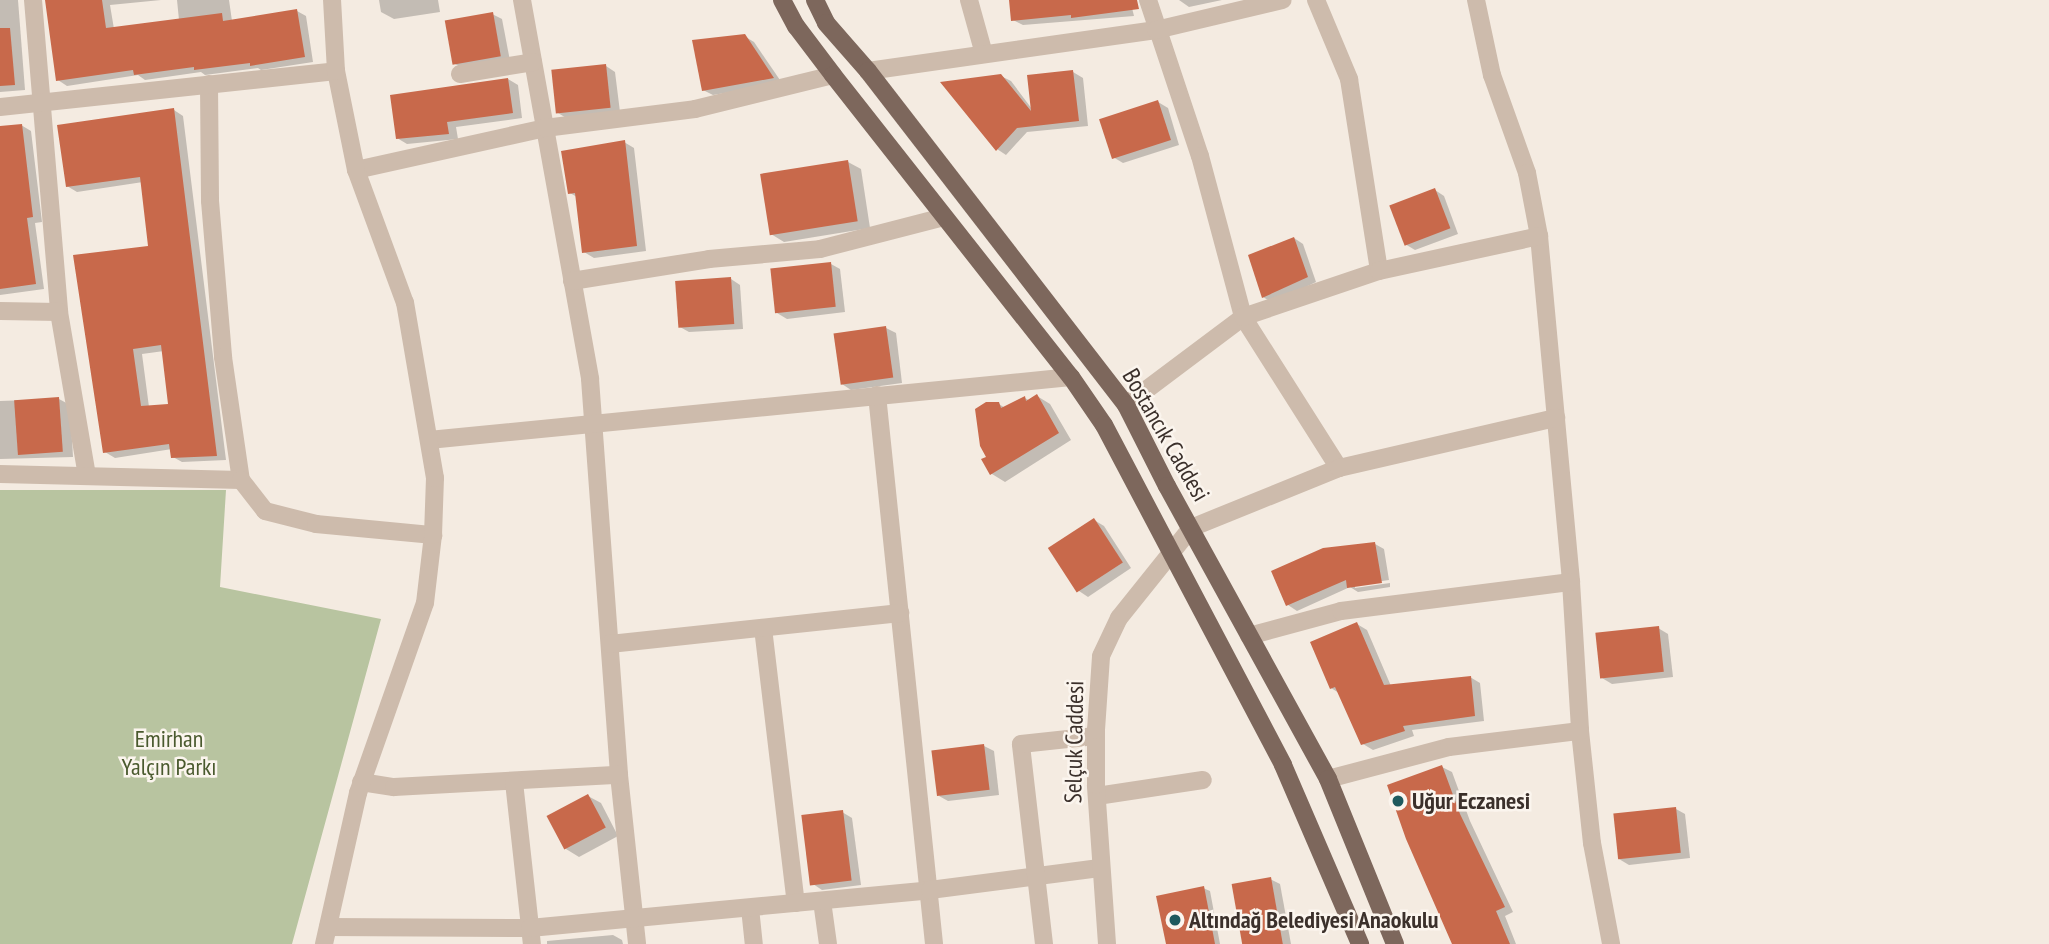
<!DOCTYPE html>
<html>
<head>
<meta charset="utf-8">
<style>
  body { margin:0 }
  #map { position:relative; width:2049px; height:944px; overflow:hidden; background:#f4ebe1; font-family:"PT Sans Narrow",sans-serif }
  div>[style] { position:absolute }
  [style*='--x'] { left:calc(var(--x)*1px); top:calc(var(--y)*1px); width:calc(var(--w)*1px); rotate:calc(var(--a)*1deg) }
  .green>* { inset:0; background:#b8c4a0 }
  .shadow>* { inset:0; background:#0003 }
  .building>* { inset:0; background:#c8694b; transform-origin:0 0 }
  .minor>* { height:18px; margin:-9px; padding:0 9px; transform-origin:9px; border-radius:9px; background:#cdbbac }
  .major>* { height:18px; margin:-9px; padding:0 9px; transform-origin:9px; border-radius:9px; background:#7d675c }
  .dots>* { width:19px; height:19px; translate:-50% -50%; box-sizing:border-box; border:4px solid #fbf5ee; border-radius:50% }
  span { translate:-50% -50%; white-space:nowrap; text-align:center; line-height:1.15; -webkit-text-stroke:5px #fbf5ee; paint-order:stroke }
  .street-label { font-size:24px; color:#3b302b }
  .park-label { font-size:24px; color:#4a5a2e }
  .poi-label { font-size:24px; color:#3b302b; font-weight:700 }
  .left { translate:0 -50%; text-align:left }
</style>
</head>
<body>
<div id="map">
  <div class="green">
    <div style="clip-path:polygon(0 490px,226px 490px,220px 587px,381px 619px,292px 944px,0 944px)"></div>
  </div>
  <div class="shadow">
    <div style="clip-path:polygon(0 0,18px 0,25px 90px,0 92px)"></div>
    <div style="clip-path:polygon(48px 0,161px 0,110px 5px,114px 29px,179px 20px,177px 0,229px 0,232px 21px,297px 11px,306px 16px,313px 62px,261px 70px,258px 68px,205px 75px,201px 72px,145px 80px,138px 75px,67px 86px,58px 80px)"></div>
    <div style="clip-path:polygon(379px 0,438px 0,440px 12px,394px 19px,381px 12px)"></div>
    <div style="clip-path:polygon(1011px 0,1130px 0,1134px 16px,1023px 25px,1013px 20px)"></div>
    <div style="clip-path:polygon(1179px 0,1222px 0,1189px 7px)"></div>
    <div style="clip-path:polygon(492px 14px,502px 19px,510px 61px,465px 69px,455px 64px)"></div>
    <div style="clip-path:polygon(744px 36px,754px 42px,782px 83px,713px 95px,703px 90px)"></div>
    <div style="clip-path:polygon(606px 66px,615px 72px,620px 112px,568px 119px,558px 113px)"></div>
    <div style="clip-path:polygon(1073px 72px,1083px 78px,1088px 126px,1027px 132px,1006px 155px,997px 149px,1001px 76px,1011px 81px,1032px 109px)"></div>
    <div style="clip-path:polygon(508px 79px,518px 85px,522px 118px,456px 127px,458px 139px,407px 144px,397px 138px)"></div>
    <div style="clip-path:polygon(1158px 102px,1168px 108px,1179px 145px,1123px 163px,1113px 157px)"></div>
    <div style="clip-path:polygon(evenodd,174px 110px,183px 116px,226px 460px,182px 462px,173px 457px,172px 449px,115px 458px,105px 452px,150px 247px,143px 182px,77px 192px,67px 186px,174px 110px,164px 351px,170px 406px,149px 407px,142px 354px,164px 351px)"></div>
    <div style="clip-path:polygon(21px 125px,31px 131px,42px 222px,35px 223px,44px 289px,0 295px,0 128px)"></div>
    <div style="clip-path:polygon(624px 142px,634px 148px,646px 251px,594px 258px,584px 252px,577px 197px,570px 193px)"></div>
    <div style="clip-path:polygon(848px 162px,861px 169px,870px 228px,784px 242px,771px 234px)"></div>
    <div style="clip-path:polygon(1435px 190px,1444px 196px,1458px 234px,1415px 250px,1405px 244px)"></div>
    <div style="clip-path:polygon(1294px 238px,1303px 244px,1316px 282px,1273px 303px,1263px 297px)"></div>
    <div style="clip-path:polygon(831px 264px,840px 269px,845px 312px,787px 319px,777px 313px)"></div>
    <div style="clip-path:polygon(731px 279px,740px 285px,743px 329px,689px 332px,680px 327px)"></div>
    <div style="clip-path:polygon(886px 328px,896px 333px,902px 383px,851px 390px,842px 384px)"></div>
    <div style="clip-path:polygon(1037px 396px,1050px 404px,1071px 440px,1005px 482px,992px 474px,984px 460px,989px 457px,999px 404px,1005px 408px,1025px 398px,1030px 401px)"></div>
    <div style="clip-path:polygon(59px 399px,70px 405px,73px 457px,0 459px,0 401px)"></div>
    <div style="clip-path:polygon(1094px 520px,1104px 526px,1131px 568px,1088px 597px,1079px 591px,1051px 549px)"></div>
    <div style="clip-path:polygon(1375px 544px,1384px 549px,1389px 580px,1355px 585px,1355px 588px,1390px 583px,1390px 587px,1358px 592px,1350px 587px,1297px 611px,1288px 605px,1273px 572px)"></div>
    <div style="clip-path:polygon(1357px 624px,1367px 630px,1391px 686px,1470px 677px,1480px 683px,1484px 721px,1412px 730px,1414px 736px,1373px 750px,1363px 744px,1339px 693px,1331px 688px)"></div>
    <div style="clip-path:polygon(1658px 628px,1668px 634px,1673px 677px,1612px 684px,1602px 678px)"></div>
    <div style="clip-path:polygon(984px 746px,994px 751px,999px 795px,948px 801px,939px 796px)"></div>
    <div style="clip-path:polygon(1442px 767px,1452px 772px,1470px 821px,1513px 912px,1505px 916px,1516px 944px,1453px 944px)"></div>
    <div style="clip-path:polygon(588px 796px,601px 803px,618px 836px,579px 857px,566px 849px)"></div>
    <div style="clip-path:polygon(1676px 809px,1685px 814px,1690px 858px,1629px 865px,1619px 859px)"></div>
    <div style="clip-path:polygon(842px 812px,852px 818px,861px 885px,822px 890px,813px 884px)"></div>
    <div style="clip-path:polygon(1270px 879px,1280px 884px,1291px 944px,1245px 944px)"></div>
    <div style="clip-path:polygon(1203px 888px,1210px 891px,1220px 944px,1168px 944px)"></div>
    <div style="clip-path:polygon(613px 935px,622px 940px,623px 944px,547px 944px,547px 941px)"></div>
  </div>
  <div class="building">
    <div style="clip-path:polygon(45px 0,102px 0,106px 28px,222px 13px,223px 21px,297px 9px,305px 57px,250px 66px,250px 63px,194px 70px,194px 67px,134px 75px,133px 70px,56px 81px)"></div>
    <div style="clip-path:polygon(1009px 0,1137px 0,1139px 9px,1071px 18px,1071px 15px,1011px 21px)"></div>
    <div style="left:493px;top:12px;width:45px;height:49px;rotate:80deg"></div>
    <div style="clip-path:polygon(0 28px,10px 28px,15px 85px,0 86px)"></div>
    <div style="clip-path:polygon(745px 34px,774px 78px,702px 91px,692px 40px)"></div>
    <div style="left:606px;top:64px;width:44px;height:55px;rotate:84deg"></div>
    <div style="clip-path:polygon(1073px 70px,1079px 121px,1017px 128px,996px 151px,940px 82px,1001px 74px,1031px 111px,1027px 75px)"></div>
    <div style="clip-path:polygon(508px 78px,513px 113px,447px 122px,449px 134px,396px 139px,390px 95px)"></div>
    <div style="left:1158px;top:100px;width:42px;height:62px;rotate:72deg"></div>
    <div style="clip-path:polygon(evenodd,174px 108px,217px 456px,171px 458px,169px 444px,103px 453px,73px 255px,148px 246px,140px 177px,66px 187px,57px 125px,174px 108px,161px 345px,168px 404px,141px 406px,133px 349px,161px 345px)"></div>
    <div style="clip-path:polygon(22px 124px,33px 217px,27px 218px,36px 284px,0 289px,0 126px)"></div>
    <div style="clip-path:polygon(625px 140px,637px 246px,582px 253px,575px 193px,568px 194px,561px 151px)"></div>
    <div style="left:848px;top:160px;width:62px;height:89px;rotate:81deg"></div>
    <div style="left:1435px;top:188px;width:43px;height:49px;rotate:69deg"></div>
    <div style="clip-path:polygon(1294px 237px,1308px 277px,1262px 298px,1248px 255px)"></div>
    <div style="left:831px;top:262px;width:45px;height:61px;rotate:84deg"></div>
    <div style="left:731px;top:277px;width:47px;height:56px;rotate:86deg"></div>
    <div style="left:886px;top:326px;width:52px;height:53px;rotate:82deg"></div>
    <div style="clip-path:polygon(1037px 394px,1059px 433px,990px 475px,981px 459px,986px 457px,980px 446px,975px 409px,986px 402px,999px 402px,1001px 408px,1025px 396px,1026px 401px)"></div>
    <div style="left:59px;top:397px;width:55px;height:45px;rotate:86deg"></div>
    <div style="left:1094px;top:518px;width:53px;height:55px;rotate:57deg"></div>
    <div style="clip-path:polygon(1375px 542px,1382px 583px,1347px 588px,1346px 580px,1286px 606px,1271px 571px,1323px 548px)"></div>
    <div style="clip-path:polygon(1357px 622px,1384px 685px,1471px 676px,1475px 716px,1403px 726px,1405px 731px,1361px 745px,1335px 687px,1330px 689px,1310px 642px)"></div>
    <div style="left:1659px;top:626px;width:46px;height:64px;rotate:84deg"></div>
    <div style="left:984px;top:744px;width:46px;height:53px;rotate:83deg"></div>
    <div style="clip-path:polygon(1442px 765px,1460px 814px,1505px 907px,1496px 911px,1510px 944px,1452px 944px,1406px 839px,1387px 785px)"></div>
    <div style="left:588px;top:794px;width:38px;height:47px;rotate:62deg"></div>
    <div style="left:1676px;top:807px;width:46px;height:63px;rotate:84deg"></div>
    <div style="left:843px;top:810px;width:71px;height:42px;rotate:83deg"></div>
    <div style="left:1271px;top:877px;width:68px;height:40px;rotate:80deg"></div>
    <div style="clip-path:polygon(1204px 886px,1215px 944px,1166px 944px,1156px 896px)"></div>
  </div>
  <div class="minor">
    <div style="--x:33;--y:0;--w:313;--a:85.2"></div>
    <div style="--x:59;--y:312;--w:166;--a:80.3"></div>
    <div style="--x:522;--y:0;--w:385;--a:79.8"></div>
    <div style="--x:590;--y:379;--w:397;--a:85.8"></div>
    <div style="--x:619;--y:775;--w:170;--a:83.9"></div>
    <div style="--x:969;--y:0;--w:56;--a:74.5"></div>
    <div style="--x:1148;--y:0;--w:164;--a:71.6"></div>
    <div style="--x:1200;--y:156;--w:167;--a:75"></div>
    <div style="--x:1243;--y:317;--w:179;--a:57.6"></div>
    <div style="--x:1316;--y:0;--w:86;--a:67.3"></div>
    <div style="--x:1349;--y:79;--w:194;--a:81.1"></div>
    <div style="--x:1476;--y:0;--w:77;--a:78"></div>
    <div style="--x:1492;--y:75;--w:104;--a:70.3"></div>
    <div style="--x:1527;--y:173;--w:64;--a:79.2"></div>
    <div style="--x:1539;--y:236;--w:347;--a:84.7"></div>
    <div style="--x:1571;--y:582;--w:149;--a:86.5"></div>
    <div style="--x:1580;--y:731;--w:113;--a:83.9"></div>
    <div style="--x:1592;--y:843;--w:103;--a:79.3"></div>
    <div style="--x:868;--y:71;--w:291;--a:-8.1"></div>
    <div style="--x:1156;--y:30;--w:130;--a:-13.3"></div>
    <div style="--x:460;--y:74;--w:74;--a:-9.3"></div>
    <div style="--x:209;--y:84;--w:117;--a:89.5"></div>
    <div style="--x:210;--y:201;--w:157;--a:85.2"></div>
    <div style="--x:223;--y:357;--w:124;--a:81.7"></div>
    <div style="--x:0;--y:107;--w:338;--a:-6.1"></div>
    <div style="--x:356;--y:170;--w:194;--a:-12.5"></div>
    <div style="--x:545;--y:128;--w:151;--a:-7.2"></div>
    <div style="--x:695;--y:109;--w:142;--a:-13.8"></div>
    <div style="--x:572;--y:281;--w:139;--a:-9.1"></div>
    <div style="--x:709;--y:259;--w:111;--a:-5.1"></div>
    <div style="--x:820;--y:249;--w:128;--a:-14.5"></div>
    <div style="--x:0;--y:311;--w:59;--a:1"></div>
    <div style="--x:877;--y:395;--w:552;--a:84.07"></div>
    <div style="--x:1126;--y:405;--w:146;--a:-36.9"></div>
    <div style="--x:1243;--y:317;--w:144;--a:-18.7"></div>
    <div style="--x:1379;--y:271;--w:164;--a:-12.3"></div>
    <div style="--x:429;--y:440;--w:645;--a:-5.6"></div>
    <div style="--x:0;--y:474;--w:241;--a:1.4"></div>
    <div style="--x:241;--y:480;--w:39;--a:52"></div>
    <div style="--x:265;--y:511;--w:53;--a:14.3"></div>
    <div style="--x:316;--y:524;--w:118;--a:5.4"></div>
    <div style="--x:763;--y:628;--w:277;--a:83.2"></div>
    <div style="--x:1249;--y:636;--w:95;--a:-15.2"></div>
    <div style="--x:1341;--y:611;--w:232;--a:-7.2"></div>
    <div style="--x:610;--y:644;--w:292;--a:-6.1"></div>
    <div style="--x:1328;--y:779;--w:125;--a:-14.8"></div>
    <div style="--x:1449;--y:747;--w:132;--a:-7"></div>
    <div style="--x:361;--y:782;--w:33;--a:9"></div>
    <div style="--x:394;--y:787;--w:225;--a:-3.1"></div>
    <div style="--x:514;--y:782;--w:163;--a:83.7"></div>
    <div style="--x:1097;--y:796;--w:107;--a:-8.6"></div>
    <div style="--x:822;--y:901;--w:43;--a:82.1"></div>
    <div style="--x:750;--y:908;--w:36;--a:84"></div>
    <div style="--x:328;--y:927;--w:202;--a:0.3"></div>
    <div style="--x:530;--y:928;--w:402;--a:-5.4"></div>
    <div style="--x:930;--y:890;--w:171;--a:-7.4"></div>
    <div style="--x:324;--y:944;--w:155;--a:-77.3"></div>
    <div style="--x:358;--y:793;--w:201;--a:-70.6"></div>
    <div style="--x:425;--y:603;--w:68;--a:-83.3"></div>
    <div style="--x:433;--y:535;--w:57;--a:-88"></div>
    <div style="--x:435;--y:478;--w:178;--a:-99.7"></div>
    <div style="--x:405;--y:303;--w:142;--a:-110.2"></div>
    <div style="--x:356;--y:170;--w:101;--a:-101.4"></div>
    <div style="--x:336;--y:71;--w:71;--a:-93.2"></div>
    <div style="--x:1044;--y:944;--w:201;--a:-96.6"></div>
    <div style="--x:1021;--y:744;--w:75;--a:-6.1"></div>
    <div style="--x:1107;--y:944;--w:159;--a:-94"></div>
    <div style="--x:1096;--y:785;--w:55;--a:-90"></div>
    <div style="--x:1096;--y:730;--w:74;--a:-86.1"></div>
    <div style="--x:1101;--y:656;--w:42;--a:-64.7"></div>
    <div style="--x:1119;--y:618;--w:115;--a:-51.3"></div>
    <div style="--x:1191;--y:528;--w:160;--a:-22.1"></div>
    <div style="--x:1339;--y:468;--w:223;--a:-13"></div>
  </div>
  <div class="major">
    <div style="--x:782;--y:0;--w:30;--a:62"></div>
    <div style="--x:796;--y:26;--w:61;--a:52.9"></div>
    <div style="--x:833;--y:75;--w:385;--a:51.8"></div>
    <div style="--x:1071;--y:377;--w:58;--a:55.5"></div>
    <div style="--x:1104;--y:425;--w:384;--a:62.2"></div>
    <div style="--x:1283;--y:765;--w:195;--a:66.7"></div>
    <div style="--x:815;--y:0;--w:25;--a:64"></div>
    <div style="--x:826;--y:23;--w:64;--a:48.8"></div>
    <div style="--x:868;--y:71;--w:422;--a:52.3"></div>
    <div style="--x:1126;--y:405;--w:91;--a:63.2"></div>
    <div style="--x:1167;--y:486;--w:334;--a:61.2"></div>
    <div style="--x:1328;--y:779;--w:178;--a:67.9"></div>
  </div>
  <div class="dots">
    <div style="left:1398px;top:801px;background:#1f5a5e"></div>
    <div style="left:1175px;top:920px;background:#1f5a5e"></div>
  </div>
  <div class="street-label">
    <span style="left:1166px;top:435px;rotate:60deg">Bostancık Caddesi</span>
    <span style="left:1074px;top:742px;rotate:-89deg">Selçuk Caddesi</span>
  </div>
  <div class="park-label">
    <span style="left:169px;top:753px">Emirhan<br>Yalçın Parkı</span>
  </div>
  <div class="poi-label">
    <span class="left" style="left:1412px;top:801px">Uğur Eczanesi</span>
    <span class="left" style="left:1189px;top:920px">Altındağ Belediyesi Anaokulu</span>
  </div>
</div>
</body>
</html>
